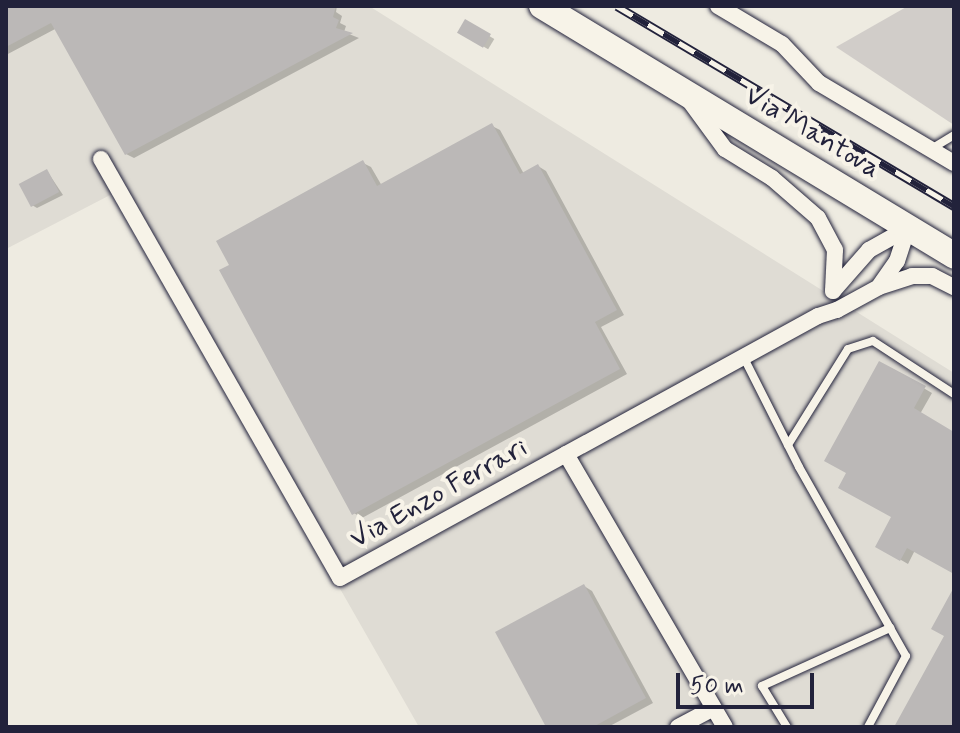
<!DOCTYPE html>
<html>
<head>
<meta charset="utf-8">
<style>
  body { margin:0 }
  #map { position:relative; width:960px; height:733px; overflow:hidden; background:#eeebe1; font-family:Mynerve,sans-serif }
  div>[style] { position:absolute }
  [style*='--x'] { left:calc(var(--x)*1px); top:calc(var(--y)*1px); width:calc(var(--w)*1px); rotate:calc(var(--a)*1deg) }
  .built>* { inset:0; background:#dfdcd4 }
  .green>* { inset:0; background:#d1cdc9 }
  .shadow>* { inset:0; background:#0003; transform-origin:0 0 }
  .building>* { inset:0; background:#bbb8b7; transform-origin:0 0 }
  .roads { filter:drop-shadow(0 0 2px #22223b) drop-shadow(0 0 2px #22223b) }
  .service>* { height:8px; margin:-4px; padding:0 4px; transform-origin:4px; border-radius:4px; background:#f7f3e8 }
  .minor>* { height:16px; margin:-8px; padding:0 8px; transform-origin:8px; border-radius:8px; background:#f7f3e8 }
  .primary>* { height:26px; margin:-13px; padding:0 13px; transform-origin:13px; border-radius:13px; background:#f7f3e8 }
  .rail>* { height:9px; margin-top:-4.5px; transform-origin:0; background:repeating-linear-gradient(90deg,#f7f3e8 0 18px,#22223b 0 36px); box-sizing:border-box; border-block:2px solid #22223b }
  span { translate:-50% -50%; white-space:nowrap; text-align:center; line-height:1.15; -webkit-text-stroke:8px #f7f3e8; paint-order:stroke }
  .street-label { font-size:28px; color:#22223b }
  .frame { position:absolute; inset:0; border:8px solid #22223b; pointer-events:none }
  .scale { position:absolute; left:676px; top:673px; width:138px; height:36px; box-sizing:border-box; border:4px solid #22223b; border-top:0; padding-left:10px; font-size:24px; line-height:28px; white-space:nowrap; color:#22223b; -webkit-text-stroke:6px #f7f3e8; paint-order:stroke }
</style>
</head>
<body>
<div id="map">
  <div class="built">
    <div style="clip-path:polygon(6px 6px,369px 6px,954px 373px,954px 727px,419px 727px,114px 193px,6px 249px)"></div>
  </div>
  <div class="green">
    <div style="clip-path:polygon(908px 6px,954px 6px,954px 125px,836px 47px)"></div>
  </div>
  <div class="shadow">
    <div style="clip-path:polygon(6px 6px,337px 6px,336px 12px,342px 16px,340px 23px,346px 26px,344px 32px,359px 38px,134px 158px,126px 154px,57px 28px,6px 55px)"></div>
    <div style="left:466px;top:22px;width:33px;height:12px;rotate:31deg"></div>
    <div style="clip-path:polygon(492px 126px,500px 130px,524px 174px,538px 166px,546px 171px,624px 315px,601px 327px,627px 374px,362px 518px,354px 513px,363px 163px,371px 167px,382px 186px)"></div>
    <div style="clip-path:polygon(47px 171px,63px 195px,37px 208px,32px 205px)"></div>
    <div style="clip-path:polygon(880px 363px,932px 393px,920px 414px,954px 434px,954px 572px,915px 550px,908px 564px,877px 546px,894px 516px,849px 472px)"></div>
    <div style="clip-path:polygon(584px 586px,592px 591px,653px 703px,608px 727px,548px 727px)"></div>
  </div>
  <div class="building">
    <div style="clip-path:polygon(6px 6px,336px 6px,333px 17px,339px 20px,336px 28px,353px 33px,125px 155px,51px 23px,6px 47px)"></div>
    <div style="left:465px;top:19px;width:30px;height:16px;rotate:30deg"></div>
    <div style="clip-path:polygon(492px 123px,520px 174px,538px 164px,617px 310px,595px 322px,620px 369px,352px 515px,219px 270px,229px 265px,216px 241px,363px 160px,377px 186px)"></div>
    <div style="left:47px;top:169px;width:26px;height:32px;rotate:62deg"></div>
    <div style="clip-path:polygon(879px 361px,926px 386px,914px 408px,954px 432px,954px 574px,907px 548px,900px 561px,875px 547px,891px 517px,838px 488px,846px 473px,824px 461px)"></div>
    <div style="clip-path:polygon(584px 584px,646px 698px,593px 727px,546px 727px,495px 632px)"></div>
    <div style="clip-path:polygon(954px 587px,954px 727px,894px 727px,944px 636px,931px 629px)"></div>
  </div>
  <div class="roads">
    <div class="service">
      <div style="--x:931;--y:149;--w:27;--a:-31"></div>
      <div style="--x:744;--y:358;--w:122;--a:63.2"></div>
      <div style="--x:799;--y:467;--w:217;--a:60.5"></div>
      <div style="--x:906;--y:656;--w:81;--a:118.2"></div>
      <div style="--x:788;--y:445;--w:113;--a:-58"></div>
      <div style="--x:848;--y:349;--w:26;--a:-18"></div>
      <div style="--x:873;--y:341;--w:97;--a:33.2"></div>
      <div style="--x:787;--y:727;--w:48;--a:-121.4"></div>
      <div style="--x:762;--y:686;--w:141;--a:-24.4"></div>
    </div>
    <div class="minor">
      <div style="--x:718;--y:6;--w:74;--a:30.7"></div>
      <div style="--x:782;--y:44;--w:54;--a:46.5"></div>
      <div style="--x:819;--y:83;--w:157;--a:30.7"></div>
      <div style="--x:689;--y:100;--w:61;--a:53.7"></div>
      <div style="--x:725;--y:149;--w:55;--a:31.7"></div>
      <div style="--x:772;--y:178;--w:61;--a:41"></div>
      <div style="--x:818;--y:218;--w:36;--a:62"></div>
      <div style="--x:835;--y:250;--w:41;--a:92.8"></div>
      <div style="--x:101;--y:159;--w:482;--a:60.3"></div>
      <div style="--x:340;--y:578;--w:545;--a:-28.73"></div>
      <div style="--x:818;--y:316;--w:20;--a:-18"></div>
      <div style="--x:837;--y:310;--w:48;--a:-28.7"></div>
      <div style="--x:879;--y:287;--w:35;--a:-18"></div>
      <div style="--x:912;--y:276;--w:20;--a:0"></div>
      <div style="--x:932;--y:276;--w:25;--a:27"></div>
      <div style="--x:880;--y:285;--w:29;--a:-55"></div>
      <div style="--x:897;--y:261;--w:35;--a:-72"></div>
      <div style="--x:833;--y:291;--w:55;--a:-48.7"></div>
      <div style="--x:869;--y:250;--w:45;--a:-29.4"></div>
      <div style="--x:566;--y:454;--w:316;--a:59.8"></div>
      <div style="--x:678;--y:727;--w:40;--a:-28"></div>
    </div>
    <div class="primary">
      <div style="--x:542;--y:6;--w:482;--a:31.2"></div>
    </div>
  </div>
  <div class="rail">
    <div style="--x:617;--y:6;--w:392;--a:30.7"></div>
  </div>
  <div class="street-label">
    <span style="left:812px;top:133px;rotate:31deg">Via Mantova</span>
    <span style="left:439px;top:494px;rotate:-29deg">Via Enzo Ferrari</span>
  </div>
  <div class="frame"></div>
  <div class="scale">50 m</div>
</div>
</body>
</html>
